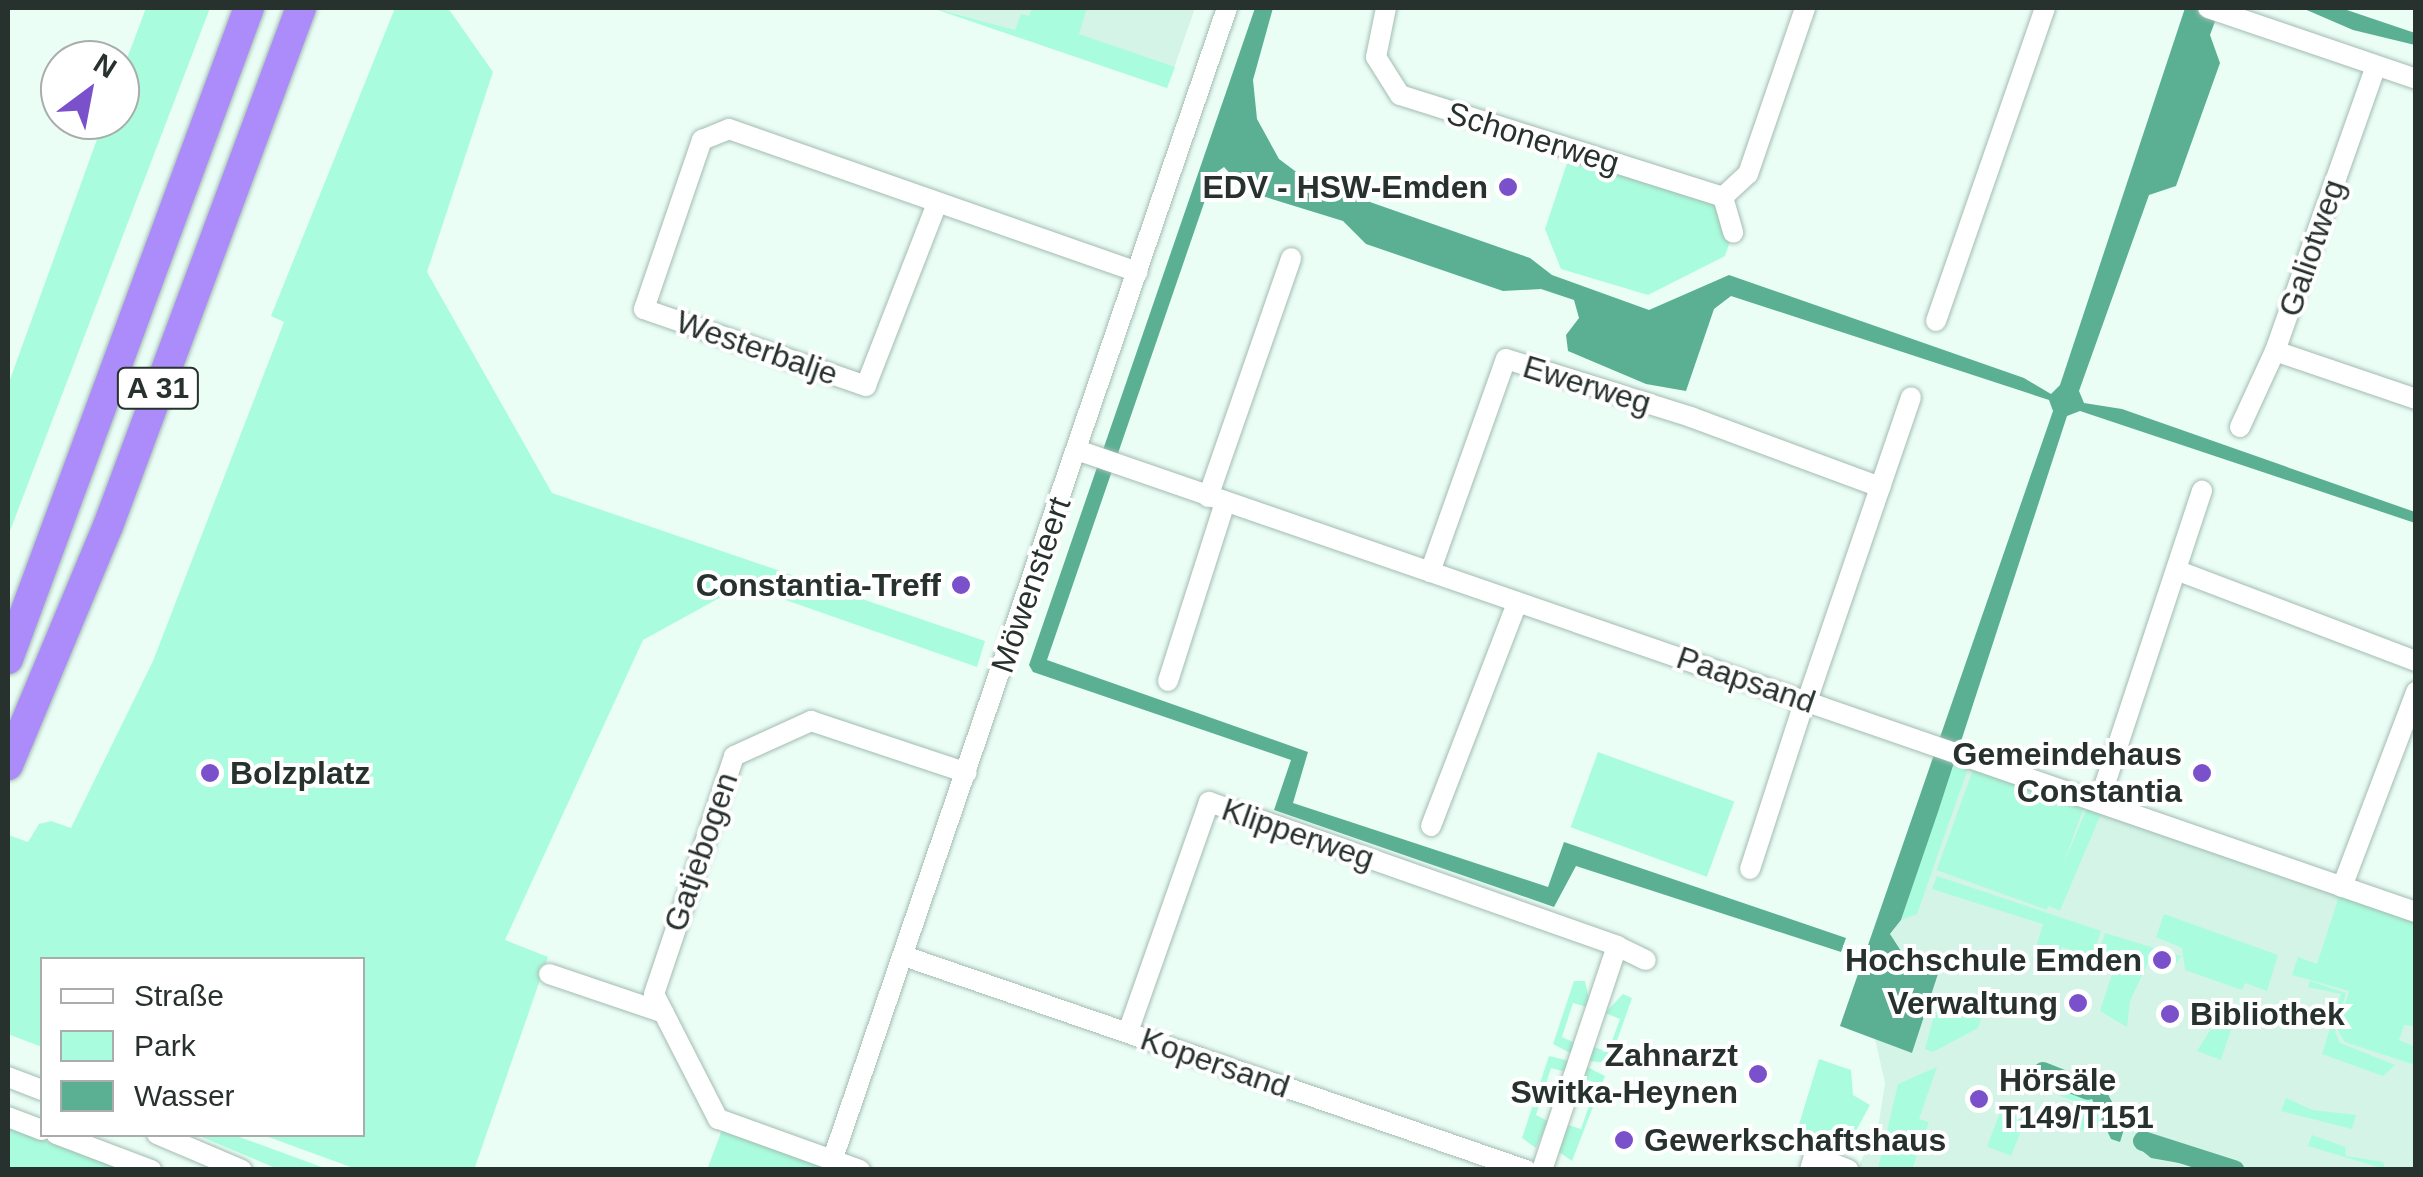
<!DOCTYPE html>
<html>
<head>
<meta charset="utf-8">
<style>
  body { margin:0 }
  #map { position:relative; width:2423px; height:1177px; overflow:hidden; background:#eafef6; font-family:Arial,sans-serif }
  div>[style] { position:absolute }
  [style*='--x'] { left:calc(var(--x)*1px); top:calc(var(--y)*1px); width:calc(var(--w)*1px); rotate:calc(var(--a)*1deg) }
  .built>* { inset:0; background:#d3f4e7 }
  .green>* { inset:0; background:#aafcde; transform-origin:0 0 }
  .water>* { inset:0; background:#5bb093 }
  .canal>* { height:20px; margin:-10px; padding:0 10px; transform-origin:10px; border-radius:10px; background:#5bb093 }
  .roads { filter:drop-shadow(0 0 2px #a3bbb2) drop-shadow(0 0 2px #a3bbb2) }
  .minor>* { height:20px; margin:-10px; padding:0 10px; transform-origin:10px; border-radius:10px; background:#fff }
  .highway>* { height:30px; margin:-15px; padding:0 15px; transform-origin:15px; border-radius:15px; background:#ac8bfb }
  .dots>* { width:28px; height:28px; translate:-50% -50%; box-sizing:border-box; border:5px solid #fff; border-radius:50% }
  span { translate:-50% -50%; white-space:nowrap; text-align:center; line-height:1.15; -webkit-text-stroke:8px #fff; paint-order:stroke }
  .shield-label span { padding:2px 8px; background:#fff; border:2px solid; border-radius:8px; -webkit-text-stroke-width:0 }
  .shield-label { font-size:30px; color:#27312d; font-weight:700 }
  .street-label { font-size:32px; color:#27312d }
  .poi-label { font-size:32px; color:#27312d; font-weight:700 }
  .right { translate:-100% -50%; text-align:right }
  .left { translate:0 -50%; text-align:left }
  .frame { position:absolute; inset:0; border:10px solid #27312d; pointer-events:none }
  .legend { position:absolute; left:40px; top:957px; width:325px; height:180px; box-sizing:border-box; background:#fff; border:2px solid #a9adab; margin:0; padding:12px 18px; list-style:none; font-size:30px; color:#27312d }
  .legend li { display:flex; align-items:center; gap:20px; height:50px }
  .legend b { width:50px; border:2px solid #a9adab }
  .north { position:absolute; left:40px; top:40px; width:100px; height:100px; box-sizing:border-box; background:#fff; border:2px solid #a9adab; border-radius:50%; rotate:32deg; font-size:28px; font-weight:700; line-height:40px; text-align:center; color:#27312d }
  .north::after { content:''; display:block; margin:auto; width:35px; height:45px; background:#7b51cb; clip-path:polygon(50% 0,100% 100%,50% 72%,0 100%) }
</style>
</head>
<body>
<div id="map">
  <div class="built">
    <div style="clip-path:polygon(932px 8px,1195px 8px,1167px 88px)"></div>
    <div style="clip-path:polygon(1958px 752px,2415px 912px,2415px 1169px,1857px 1170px,1879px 1122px,1885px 1083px,1875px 1039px,1912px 1053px,1938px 975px,1910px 965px,1890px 935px,1901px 920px)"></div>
  </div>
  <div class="green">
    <div style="clip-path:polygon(146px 8px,210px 8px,8px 536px,8px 385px,104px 120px,120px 120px,120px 77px)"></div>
    <div style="clip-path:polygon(395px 8px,448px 8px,493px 72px,427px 272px,552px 493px,985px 641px,977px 667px,743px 585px,643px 640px,505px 940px,548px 957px,475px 1167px,480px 1169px,356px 1169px,263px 1135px,362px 1134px,362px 960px,42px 960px,42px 1047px,8px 1034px,8px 835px,28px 842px,39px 824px,51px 821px,71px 828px,153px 661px,284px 322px,271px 316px)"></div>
    <div style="clip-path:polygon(932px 8px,1015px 30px,1021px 14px,1029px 16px,1032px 8px,1087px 8px,1079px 34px,1175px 67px,1167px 88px)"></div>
    <div style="clip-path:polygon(1572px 148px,1723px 197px,1733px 233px,1725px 256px,1648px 295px,1561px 269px,1545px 229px)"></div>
    <div style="left:1598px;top:752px;width:145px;height:80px;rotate:20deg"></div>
    <div style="clip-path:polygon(1958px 752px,1972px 757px,1917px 914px,1901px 920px)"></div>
    <div style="left:1977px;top:759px;width:117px;height:118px;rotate:20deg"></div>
    <div style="left:2091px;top:799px;width:15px;height:115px;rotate:23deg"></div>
    <div style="clip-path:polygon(1937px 876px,2101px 931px,2092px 957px,2062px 947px,2055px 968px,2032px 960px,2043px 924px,1932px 889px)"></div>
    <div style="clip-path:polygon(2342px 887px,2415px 912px,2415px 1026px,2404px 1025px,2399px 1040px,2415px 1047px,2415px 1065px,2345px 1042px,2338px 1031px,2349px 991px,2292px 975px,2298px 957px,2317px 964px)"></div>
    <div style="clip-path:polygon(2164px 914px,2278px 955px,2267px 991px,2245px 983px,2242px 990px,2185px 970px,2182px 948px,2156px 937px)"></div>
    <div style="clip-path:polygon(2105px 933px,2181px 956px,2175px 966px,2150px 958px,2130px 1001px,2127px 1027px,2100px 1011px,2115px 965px,2097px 959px)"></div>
    <div style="clip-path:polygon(1574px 981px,1585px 981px,1589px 1000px,1587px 1007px,1573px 1003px,1562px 1037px,1575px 1043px,1572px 1054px,1553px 1044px)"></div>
    <div style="clip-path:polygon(2310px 981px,2346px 993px,2335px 1032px,2340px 1043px,2415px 1073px,2395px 1065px,2383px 1076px,2322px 1054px,2341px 994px,2308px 987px)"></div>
    <div style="clip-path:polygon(1623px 994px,1632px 998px,1609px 1063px,1589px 1061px,1594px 1047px,1608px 1052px,1620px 1019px,1605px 1013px)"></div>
    <div style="clip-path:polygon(1978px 1001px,1986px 1003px,1978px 1028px,1933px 1052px,1925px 1049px,1935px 1012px,1965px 1010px)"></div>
    <div style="clip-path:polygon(2214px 1003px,2237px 1011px,2221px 1060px,2197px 1051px,2211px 1029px)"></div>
    <div style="clip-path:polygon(1549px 1056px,1570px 1061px,1566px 1072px,1551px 1068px,1536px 1115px,1548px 1121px,1536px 1148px,1522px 1138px)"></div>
    <div style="clip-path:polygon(1819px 1059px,1851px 1070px,1853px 1095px,1870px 1105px,1852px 1138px,1812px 1144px,1797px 1131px)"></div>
    <div style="clip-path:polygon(1587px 1067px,1605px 1076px,1572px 1161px,1559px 1152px,1568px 1125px,1581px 1129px,1597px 1083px,1584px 1079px)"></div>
    <div style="clip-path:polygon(1937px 1067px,1919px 1119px,1929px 1122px,1912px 1169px,1878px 1169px,1898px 1084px)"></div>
    <div style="clip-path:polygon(2061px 1084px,2090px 1095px,2103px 1124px,2076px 1132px,2081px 1114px,2074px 1101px,2058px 1095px)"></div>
    <div style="clip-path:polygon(2286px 1098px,2312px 1110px,2356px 1115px,2352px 1129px,2281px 1111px)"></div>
    <div style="left:2001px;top:1110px;width:26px;height:39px;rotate:21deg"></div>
    <div style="clip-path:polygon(8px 1127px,121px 1169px,8px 1169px)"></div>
    <div style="clip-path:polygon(723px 1127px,829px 1170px,707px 1170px)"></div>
    <div style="clip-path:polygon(197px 1135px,234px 1135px,327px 1169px,278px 1169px)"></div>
    <div style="clip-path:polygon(2312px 1135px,2345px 1147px,2346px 1156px,2383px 1162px,2385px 1169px,2308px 1146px)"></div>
  </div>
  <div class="water">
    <div style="clip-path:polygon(1255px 8px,1273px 8px,1253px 80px,1257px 119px,1279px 159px,1307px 180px,1530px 258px,1552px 275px,1649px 310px,1729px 275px,2024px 378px,2051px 394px,2060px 385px,2185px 8px,2220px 8px,2210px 35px,2220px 63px,2176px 186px,2149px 195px,2079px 391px,2084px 403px,2122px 409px,2415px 512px,2415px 523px,2080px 411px,2067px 416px,1938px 812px,1901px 920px,1890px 934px,1910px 965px,1938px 974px,1912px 1053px,1840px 1026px,2053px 411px,2049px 400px,1731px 296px,1714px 309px,1686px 391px,1646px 384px,1568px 351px,1566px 335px,1579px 318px,1574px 300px,1541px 289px,1503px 291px,1366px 244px,1343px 221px,1246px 191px,1224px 167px,1214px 174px,1047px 660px,1308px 752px,1293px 803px,1548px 887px,1564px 842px,1846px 938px,1841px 952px,1576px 866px,1554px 907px,1274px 810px,1291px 760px,1033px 672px,1029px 665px)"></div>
    <div style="clip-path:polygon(2302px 8px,2341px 8px,2415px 33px,2415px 45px,2353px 30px)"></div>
    <div style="clip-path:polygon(2065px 1073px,2104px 1087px,2125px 1126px,2120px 1142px,2111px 1139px,2090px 1095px,2061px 1084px)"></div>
    <div style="clip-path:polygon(2145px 1132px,2217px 1157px,2213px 1169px,2151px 1158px,2140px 1149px)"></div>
  </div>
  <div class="canal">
    <div style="--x:2043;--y:1072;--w:48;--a:21.8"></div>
    <div style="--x:2143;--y:1141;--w:96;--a:17.7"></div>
  </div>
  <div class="roads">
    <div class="minor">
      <div style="--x:1386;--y:8;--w:50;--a:101.5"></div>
      <div style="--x:1376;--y:57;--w:45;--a:57.7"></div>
      <div style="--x:1400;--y:95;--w:339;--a:17.5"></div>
      <div style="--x:1723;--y:197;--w:37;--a:74"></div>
      <div style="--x:2208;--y:8;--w:220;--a:18.8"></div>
      <div style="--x:1723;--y:197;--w:34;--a:-43"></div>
      <div style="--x:1748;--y:174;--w:176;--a:-71"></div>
      <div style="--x:936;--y:206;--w:193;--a:111.3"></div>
      <div style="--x:866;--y:386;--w:235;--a:-160.9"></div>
      <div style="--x:644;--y:309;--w:179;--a:-71.1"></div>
      <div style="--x:702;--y:140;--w:29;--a:-22"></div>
      <div style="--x:729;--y:129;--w:433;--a:19.3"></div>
      <div style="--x:1936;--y:321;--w:331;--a:-70.8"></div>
      <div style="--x:2275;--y:351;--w:149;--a:18.8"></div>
      <div style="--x:2240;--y:427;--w:84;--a:-65.3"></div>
      <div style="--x:2275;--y:351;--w:302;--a:-70.5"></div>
      <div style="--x:1077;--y:450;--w:1416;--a:19.04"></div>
      <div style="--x:1208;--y:497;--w:253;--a:-70.8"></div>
      <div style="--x:2176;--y:570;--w:257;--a:20.8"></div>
      <div style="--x:1430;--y:572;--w:226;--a:-70.4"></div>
      <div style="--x:1506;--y:359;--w:194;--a:17.4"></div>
      <div style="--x:1691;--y:417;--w:202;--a:20.3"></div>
      <div style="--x:1168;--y:681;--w:188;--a:-72.3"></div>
      <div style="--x:1807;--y:701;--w:321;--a:-71.1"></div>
      <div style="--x:2099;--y:802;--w:328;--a:-71.7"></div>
      <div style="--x:1431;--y:826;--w:239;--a:-68.9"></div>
      <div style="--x:1750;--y:869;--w:178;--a:-72"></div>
      <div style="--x:2342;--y:887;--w:209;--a:-69.2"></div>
      <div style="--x:1617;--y:946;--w:32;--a:26"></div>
      <div style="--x:904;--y:956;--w:658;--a:18.99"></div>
      <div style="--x:549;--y:974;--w:121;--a:18.7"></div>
      <div style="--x:1128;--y:1032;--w:244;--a:-70.6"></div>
      <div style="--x:1209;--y:802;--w:433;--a:19.4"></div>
      <div style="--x:1617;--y:946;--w:236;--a:108.5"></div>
      <div style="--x:8;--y:1077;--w:36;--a:21"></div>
      <div style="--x:8;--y:1117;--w:36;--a:21"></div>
      <div style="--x:56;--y:1134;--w:102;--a:20.8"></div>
      <div style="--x:157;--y:1134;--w:92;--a:23"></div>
      <div style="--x:832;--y:1161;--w:1219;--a:-71.09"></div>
      <div style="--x:860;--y:1170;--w:151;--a:-160.2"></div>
      <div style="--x:718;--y:1119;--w:140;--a:-117.1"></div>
      <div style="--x:654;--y:994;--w:251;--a:-71.4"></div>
      <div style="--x:734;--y:756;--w:85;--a:-24.4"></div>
      <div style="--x:811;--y:721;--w:164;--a:18.4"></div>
      <div style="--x:1810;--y:1170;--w:15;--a:-74"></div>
      <div style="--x:1814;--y:1156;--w:37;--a:22"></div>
    </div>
    <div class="highway">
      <div style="--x:8;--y:659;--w:694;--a:-69.69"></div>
      <div style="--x:8;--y:765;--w:259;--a:-67.3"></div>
      <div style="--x:108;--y:526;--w:553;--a:-69.57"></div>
    </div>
  </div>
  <div class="dots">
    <div style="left:1508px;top:187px;background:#7b51cb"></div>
    <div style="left:961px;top:585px;background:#7b51cb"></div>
    <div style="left:210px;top:773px;background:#7b51cb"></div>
    <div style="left:2202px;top:773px;background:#7b51cb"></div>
    <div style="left:2162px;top:960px;background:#7b51cb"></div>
    <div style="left:2078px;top:1003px;background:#7b51cb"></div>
    <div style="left:2170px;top:1014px;background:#7b51cb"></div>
    <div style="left:1758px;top:1074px;background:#7b51cb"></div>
    <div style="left:1979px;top:1099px;background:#7b51cb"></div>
    <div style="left:1624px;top:1140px;background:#7b51cb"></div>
  </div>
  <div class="shield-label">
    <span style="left:158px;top:388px">A 31</span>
  </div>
  <div class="street-label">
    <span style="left:1533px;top:138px;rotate:17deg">Schonerweg</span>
    <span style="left:2312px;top:248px;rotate:-71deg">Galiotweg</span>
    <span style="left:757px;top:348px;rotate:19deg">Westerbalje</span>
    <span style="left:1587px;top:385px;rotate:17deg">Ewerweg</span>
    <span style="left:1031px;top:585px;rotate:-71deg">Möwensteert</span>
    <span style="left:1746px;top:680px;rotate:19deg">Paapsand</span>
    <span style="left:1298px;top:834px;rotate:19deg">Klipperweg</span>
    <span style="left:701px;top:852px;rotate:-71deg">Gatjebogen</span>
    <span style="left:1215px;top:1063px;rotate:19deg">Kopersand</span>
  </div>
  <div class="poi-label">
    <span class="right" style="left:1488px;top:187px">EDV - HSW-Emden</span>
    <span class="right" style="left:941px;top:585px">Constantia-Treff</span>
    <span class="right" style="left:2182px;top:773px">Gemeindehaus<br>Constantia</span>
    <span class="left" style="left:230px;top:773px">Bolzplatz</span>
    <span class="right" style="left:2142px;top:960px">Hochschule Emden</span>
    <span class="right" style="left:2058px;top:1003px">Verwaltung</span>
    <span class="left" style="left:2190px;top:1014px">Bibliothek</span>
    <span class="right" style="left:1738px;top:1074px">Zahnarzt<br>Switka-Heynen</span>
    <span class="left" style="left:1999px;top:1099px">Hörsäle<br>T149/T151</span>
    <span class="left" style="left:1644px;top:1140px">Gewerkschaftshaus</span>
  </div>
  <div class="frame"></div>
  <ul class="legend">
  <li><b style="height:12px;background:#fff"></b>Straße</li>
  <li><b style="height:28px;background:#aafcde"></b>Park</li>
  <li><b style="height:28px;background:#5bb093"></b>Wasser</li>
  </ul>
  <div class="north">N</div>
</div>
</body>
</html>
